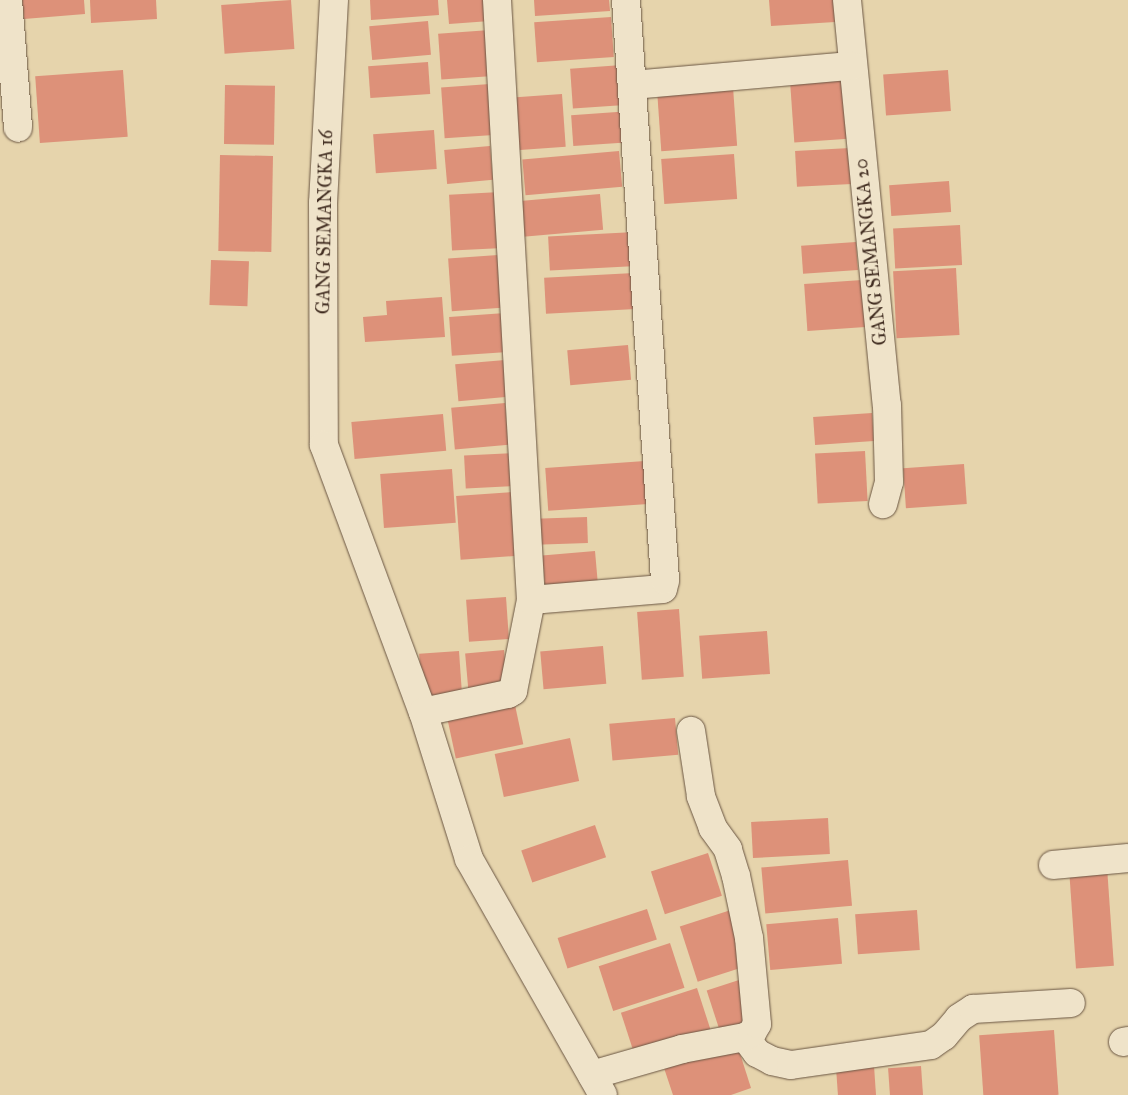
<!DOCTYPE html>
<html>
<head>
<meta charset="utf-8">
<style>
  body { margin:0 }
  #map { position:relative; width:1128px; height:1095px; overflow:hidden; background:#e6d4ac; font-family:"IM FELL Great Primer",serif }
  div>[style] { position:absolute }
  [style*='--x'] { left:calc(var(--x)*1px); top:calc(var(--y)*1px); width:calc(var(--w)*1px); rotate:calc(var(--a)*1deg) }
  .building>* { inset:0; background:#dd9179; transform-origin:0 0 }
  .roads { filter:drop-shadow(0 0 1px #6a5643) drop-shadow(0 0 1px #6a5643) }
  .street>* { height:28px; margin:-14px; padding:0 14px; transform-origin:14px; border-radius:14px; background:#efe3c9 }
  span { translate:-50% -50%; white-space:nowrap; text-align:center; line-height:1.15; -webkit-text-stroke:4.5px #efe3c9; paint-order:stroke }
  .street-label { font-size:18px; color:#402c20 }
</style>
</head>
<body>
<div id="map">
  <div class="building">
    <div style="clip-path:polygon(22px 0,84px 0,85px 14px,24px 19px)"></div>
    <div style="clip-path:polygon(90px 0,156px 0,157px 19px,91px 23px)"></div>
    <div style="left:291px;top:0;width:49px;height:70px;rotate:86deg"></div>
    <div style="clip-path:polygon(370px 0,438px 0,439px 15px,371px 20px)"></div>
    <div style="clip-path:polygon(447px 0,489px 0,490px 21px,449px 24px)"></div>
    <div style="clip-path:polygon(534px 0,609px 0,610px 11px,535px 16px)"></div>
    <div style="clip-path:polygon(769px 0,834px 0,835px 22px,771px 26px)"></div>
    <div style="left:611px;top:17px;width:40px;height:77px;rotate:86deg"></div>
    <div style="left:428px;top:21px;width:34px;height:59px;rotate:85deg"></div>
    <div style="left:490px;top:30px;width:46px;height:52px;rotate:86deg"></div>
    <div style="left:428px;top:62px;width:32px;height:60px;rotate:86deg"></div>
    <div style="left:622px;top:65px;width:40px;height:52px;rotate:86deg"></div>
    <div style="left:123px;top:70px;width:67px;height:88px;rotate:86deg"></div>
    <div style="left:948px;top:70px;width:41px;height:65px;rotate:86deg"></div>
    <div style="left:844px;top:79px;width:60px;height:54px;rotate:86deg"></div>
    <div style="left:490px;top:84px;width:51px;height:49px;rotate:86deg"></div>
    <div style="left:225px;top:85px;width:50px;height:59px;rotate:1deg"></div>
    <div style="left:733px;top:87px;width:59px;height:76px;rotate:86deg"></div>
    <div style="left:562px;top:94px;width:53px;height:53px;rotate:86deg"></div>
    <div style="left:631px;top:111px;width:31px;height:60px;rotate:86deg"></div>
    <div style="left:434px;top:130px;width:39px;height:61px;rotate:86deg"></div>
    <div style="left:490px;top:146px;width:34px;height:46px;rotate:85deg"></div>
    <div style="left:850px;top:148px;width:36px;height:55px;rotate:87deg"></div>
    <div style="left:619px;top:151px;width:36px;height:97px;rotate:85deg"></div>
    <div style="left:734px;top:154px;width:45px;height:73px;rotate:86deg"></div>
    <div style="left:220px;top:155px;width:53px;height:96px;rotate:1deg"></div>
    <div style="left:949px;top:181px;width:31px;height:60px;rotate:86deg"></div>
    <div style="left:500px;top:192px;width:56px;height:51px;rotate:87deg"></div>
    <div style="left:600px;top:194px;width:36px;height:83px;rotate:85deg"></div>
    <div style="left:960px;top:225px;width:40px;height:67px;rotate:87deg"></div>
    <div style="left:635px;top:232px;width:34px;height:87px;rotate:87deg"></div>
    <div style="left:856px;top:242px;width:28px;height:55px;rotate:86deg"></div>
    <div style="left:498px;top:255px;width:53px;height:50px;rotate:86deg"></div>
    <div style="left:211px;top:260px;width:38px;height:45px;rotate:2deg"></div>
    <div style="left:956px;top:268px;width:67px;height:63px;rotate:87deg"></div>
    <div style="left:634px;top:273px;width:36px;height:90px;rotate:87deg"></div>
    <div style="left:862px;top:280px;width:47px;height:58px;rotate:86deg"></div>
    <div style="clip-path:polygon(442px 297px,445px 337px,365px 342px,363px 317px,387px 315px,386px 301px)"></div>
    <div style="left:505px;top:313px;width:39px;height:56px;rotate:86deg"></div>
    <div style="left:628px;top:345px;width:35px;height:61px;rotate:85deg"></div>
    <div style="left:505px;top:360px;width:37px;height:50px;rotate:85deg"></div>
    <div style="left:505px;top:403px;width:42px;height:54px;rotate:85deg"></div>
    <div style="left:872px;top:413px;width:28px;height:59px;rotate:86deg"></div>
    <div style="left:443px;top:414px;width:37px;height:92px;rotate:85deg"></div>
    <div style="left:865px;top:451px;width:50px;height:50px;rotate:87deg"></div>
    <div style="left:514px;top:453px;width:33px;height:50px;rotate:87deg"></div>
    <div style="left:645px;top:461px;width:43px;height:100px;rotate:86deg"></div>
    <div style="left:964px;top:464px;width:40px;height:61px;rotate:86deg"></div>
    <div style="left:452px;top:469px;width:54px;height:72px;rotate:86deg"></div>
    <div style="left:513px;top:492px;width:64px;height:57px;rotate:86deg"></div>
    <div style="left:587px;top:517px;width:26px;height:52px;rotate:88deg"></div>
    <div style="left:595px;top:551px;width:38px;height:53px;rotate:85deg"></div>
    <div style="left:506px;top:597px;width:42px;height:40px;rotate:86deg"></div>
    <div style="left:679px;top:609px;width:68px;height:42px;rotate:86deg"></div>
    <div style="left:767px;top:631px;width:43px;height:68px;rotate:86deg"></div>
    <div style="left:603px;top:646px;width:38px;height:63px;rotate:85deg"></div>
    <div style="left:504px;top:650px;width:35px;height:39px;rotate:85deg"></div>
    <div style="left:459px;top:651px;width:43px;height:40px;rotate:86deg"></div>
    <div style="left:515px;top:705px;width:40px;height:69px;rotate:78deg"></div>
    <div style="left:675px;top:718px;width:37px;height:66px;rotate:85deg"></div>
    <div style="left:570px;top:738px;width:44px;height:77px;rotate:78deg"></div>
    <div style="left:828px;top:818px;width:36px;height:77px;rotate:87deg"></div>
    <div style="left:595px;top:825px;width:34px;height:78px;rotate:71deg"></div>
    <div style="left:708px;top:853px;width:45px;height:60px;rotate:72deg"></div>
    <div style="left:848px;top:860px;width:46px;height:87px;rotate:85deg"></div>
    <div style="left:1107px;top:867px;width:99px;height:38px;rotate:86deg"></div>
    <div style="left:647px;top:909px;width:32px;height:94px;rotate:72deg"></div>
    <div style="left:734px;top:909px;width:58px;height:57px;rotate:72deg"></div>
    <div style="left:917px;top:910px;width:40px;height:62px;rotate:86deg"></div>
    <div style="left:838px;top:918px;width:46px;height:72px;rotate:85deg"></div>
    <div style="left:670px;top:943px;width:47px;height:75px;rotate:72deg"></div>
    <div style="left:739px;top:980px;width:45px;height:34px;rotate:72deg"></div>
    <div style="left:697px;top:988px;width:47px;height:80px;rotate:72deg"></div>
    <div style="left:1054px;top:1030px;width:65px;height:75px;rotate:86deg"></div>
    <div style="clip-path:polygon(736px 1041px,751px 1088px,731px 1095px,673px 1095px,663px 1065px)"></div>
    <div style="left:874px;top:1066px;width:29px;height:38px;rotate:86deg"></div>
    <div style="left:921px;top:1066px;width:29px;height:33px;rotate:86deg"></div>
  </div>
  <div class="roads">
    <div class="street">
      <div style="--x:8;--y:0;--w:128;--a:85.5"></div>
      <div style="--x:334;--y:0;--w:203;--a:93.1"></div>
      <div style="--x:323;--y:203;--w:242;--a:89.8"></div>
      <div style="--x:324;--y:445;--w:285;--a:69.7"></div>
      <div style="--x:423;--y:712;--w:154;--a:72.6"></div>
      <div style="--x:469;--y:859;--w:271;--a:60.4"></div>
      <div style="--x:497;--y:0;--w:601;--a:86.76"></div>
      <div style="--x:847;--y:0;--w:407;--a:84.4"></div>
      <div style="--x:887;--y:405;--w:77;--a:88.5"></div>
      <div style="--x:889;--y:482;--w:23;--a:105"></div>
      <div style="--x:632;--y:85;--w:220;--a:-5"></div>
      <div style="--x:423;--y:712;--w:87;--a:-12"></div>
      <div style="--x:508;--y:694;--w:6;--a:-31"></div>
      <div style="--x:513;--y:691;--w:93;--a:-78.8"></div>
      <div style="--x:531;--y:600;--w:132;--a:-4.8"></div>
      <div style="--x:663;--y:589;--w:9;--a:-77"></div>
      <div style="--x:665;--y:580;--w:581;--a:-93.85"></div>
      <div style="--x:1053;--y:865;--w:75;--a:-5.3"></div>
      <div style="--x:745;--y:1037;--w:20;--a:53"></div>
      <div style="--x:757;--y:1053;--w:17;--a:28"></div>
      <div style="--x:772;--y:1061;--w:19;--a:12"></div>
      <div style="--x:791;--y:1065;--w:141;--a:-8.1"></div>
      <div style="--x:931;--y:1045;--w:16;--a:-35"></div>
      <div style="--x:944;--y:1036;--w:23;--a:-50"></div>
      <div style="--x:959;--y:1018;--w:17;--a:-33"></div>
      <div style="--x:973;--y:1009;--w:98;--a:-3.5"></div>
      <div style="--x:1123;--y:1042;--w:5;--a:-11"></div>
      <div style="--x:592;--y:1075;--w:94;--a:-16.1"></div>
      <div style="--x:682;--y:1049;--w:64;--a:-10.8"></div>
      <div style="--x:745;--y:1037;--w:8;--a:-30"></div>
      <div style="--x:752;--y:1033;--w:10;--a:-61"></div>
      <div style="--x:757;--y:1024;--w:86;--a:-95.3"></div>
      <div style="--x:749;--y:938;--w:63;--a:-101.8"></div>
      <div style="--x:736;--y:876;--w:28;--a:-107"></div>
      <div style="--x:728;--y:849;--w:26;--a:-126"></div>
      <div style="--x:713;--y:828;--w:34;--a:-111"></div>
      <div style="--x:701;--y:796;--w:66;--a:-98.7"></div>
    </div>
  </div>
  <div class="street-label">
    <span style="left:325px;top:222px;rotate:-89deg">GANG SEMANGKA 16</span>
    <span style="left:871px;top:252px;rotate:-96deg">GANG SEMANGKA 20</span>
  </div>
</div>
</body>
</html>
